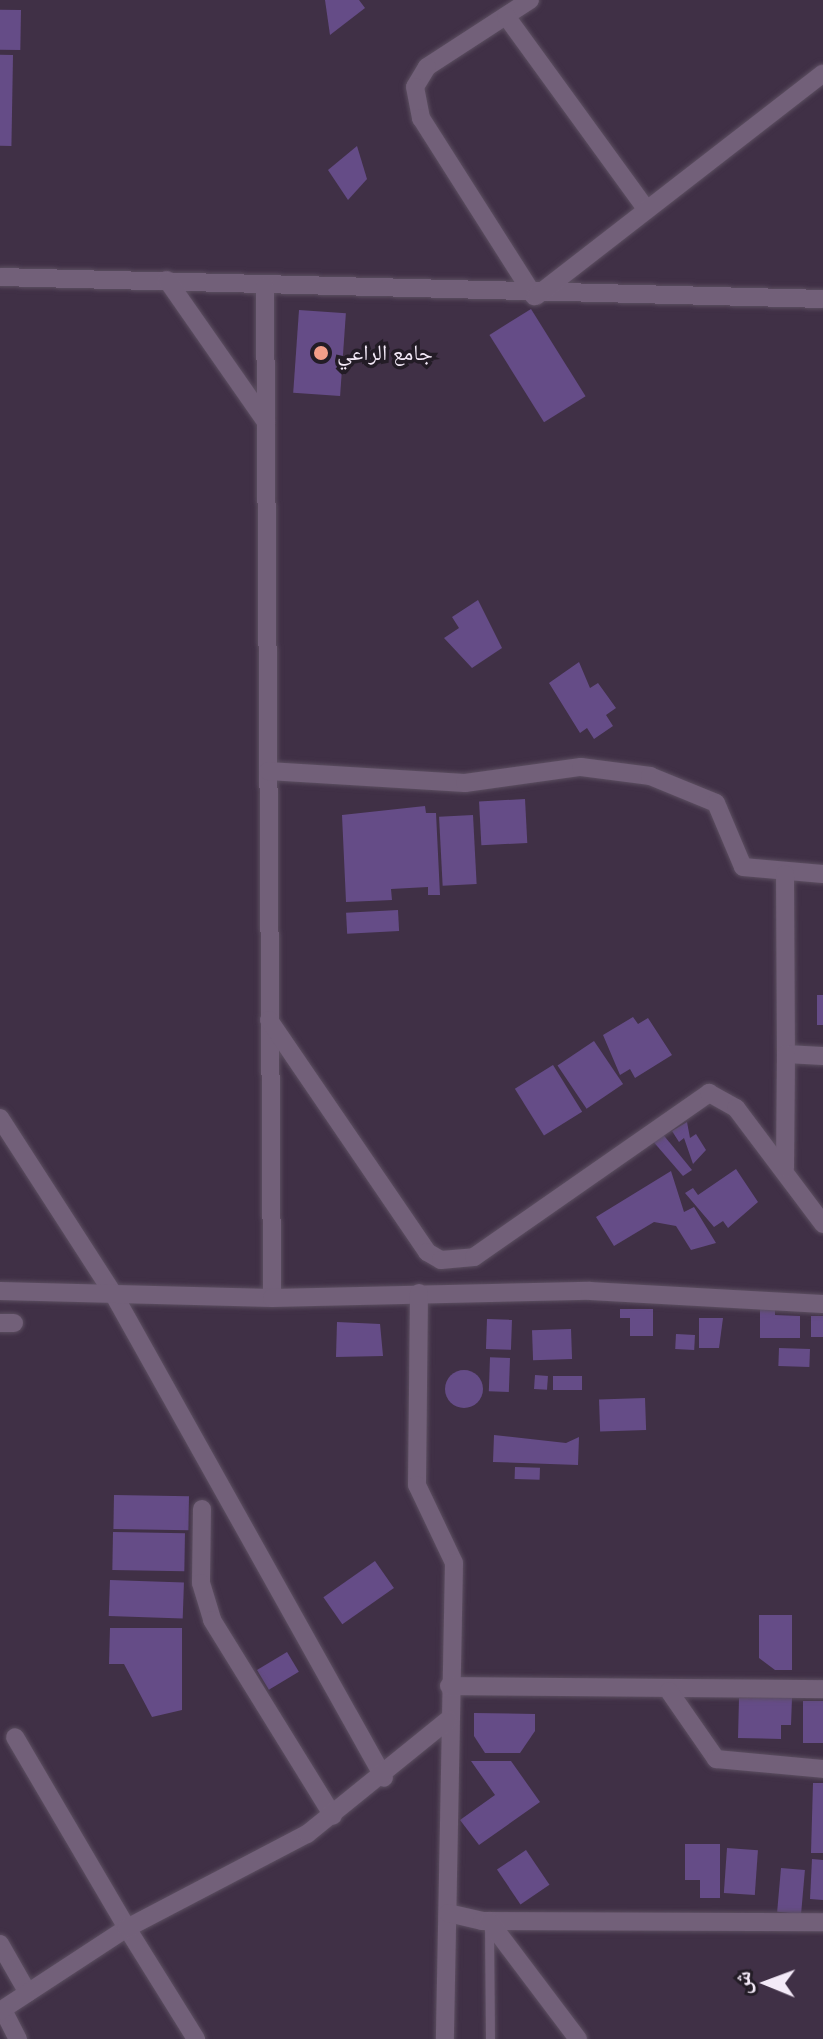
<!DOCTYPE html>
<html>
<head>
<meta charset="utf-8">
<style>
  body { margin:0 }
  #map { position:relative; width:823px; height:2039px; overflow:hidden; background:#403046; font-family:"Times New Roman","Noto Naskh Arabic",serif }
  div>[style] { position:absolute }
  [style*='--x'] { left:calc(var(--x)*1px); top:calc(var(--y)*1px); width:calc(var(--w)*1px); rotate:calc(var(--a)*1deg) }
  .building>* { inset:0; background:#654c87; transform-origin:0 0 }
  .round { border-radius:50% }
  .roads { filter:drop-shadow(0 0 2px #5c4f61) drop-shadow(0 0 2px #5c4f61) }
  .service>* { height:9px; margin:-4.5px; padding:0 4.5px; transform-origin:4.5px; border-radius:4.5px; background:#726079 }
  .minor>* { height:18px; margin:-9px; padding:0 9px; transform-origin:9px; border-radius:9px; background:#726079 }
  .dots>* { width:22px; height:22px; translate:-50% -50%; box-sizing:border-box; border:4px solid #231c26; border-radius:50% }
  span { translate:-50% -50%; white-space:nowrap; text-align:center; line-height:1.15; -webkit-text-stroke:7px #231c26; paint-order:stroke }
  .poi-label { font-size:22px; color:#f4eaf8 }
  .left { translate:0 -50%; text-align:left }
  .north { position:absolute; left:727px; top:1943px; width:80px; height:80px; -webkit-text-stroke:6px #231c26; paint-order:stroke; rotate:271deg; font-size:22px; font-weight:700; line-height:32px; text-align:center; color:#f4eaf8 }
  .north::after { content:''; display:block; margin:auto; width:28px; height:36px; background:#f4eaf8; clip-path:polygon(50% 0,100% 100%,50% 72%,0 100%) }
</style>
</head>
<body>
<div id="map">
  <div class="building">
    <div style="clip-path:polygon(325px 0,359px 0,365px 8px,330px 35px)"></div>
    <div style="left:21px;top:10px;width:40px;height:21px;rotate:91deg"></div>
    <div style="left:13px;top:55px;width:91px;height:13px;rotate:91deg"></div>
    <div style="clip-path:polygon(357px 146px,367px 179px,348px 200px,328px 170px)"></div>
    <div style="left:531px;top:309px;width:103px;height:49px;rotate:58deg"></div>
    <div style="left:299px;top:310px;width:47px;height:83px;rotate:4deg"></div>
    <div style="clip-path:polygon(478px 600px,502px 648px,472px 668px,444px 638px,459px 628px,452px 617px)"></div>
    <div style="clip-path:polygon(579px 662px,590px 688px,598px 683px,616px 708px,606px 715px,613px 726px,594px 739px,587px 728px,580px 733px,549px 683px)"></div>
    <div style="left:525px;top:799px;width:44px;height:46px;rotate:87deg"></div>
    <div style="clip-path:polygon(425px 806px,426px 813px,436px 813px,440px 895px,428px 895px,428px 887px,391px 889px,392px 900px,346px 902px,342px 815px)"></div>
    <div style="left:473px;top:815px;width:69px;height:34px;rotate:87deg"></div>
    <div style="left:398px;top:910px;width:21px;height:52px;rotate:87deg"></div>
    <div style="left:817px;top:995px;width:6px;height:30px"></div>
    <div style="clip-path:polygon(633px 1017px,638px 1024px,648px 1018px,672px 1055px,635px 1078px,630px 1069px,620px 1075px,603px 1035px)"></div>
    <div style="left:594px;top:1041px;width:52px;height:44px;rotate:56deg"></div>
    <div style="left:553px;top:1065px;width:55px;height:45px;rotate:58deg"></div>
    <div style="clip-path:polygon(687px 1122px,690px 1138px,696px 1134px,706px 1150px,693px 1164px,684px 1138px,679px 1142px,672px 1131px)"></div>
    <div style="clip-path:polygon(661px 1132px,692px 1170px,683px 1176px,651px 1139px)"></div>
    <div style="clip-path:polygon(736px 1169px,758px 1202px,728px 1228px,723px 1221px,714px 1227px,685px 1193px,693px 1188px,698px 1195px)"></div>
    <div style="clip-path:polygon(671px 1171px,684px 1212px,694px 1207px,716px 1243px,691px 1250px,676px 1226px,654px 1222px,614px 1246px,596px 1217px)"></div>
    <div style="clip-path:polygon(760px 1306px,775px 1306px,775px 1315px,800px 1316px,800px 1338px,760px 1338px)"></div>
    <div style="clip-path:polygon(620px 1309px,653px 1309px,653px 1336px,630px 1336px,630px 1318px,620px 1318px)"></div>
    <div style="left:811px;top:1316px;width:12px;height:21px"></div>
    <div style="clip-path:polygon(699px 1318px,723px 1318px,719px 1348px,699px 1348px)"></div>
    <div style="left:487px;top:1319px;width:25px;height:30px;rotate:2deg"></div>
    <div style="clip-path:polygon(337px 1322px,380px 1324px,383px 1356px,336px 1357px)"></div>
    <div style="left:571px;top:1329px;width:30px;height:39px;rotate:88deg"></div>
    <div style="left:676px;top:1334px;width:19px;height:15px;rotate:3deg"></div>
    <div style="left:779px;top:1348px;width:31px;height:18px;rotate:2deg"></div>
    <div style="left:510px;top:1358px;width:34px;height:20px;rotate:92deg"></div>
    <div class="round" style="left:445px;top:1370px;width:38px;height:38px"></div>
    <div style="left:535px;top:1375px;width:13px;height:14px;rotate:4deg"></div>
    <div style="left:553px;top:1376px;width:29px;height:14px"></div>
    <div style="left:645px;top:1398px;width:32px;height:46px;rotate:88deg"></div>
    <div style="clip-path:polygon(494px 1435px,566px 1443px,579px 1437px,578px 1465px,493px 1462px)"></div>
    <div style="left:515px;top:1467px;width:25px;height:12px;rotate:2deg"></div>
    <div style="left:114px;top:1495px;width:75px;height:34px;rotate:1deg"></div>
    <div style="left:113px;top:1532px;width:72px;height:38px;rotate:1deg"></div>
    <div style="left:375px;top:1561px;width:33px;height:63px;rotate:55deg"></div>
    <div style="left:110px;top:1580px;width:74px;height:36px;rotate:2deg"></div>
    <div style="clip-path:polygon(759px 1615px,792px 1615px,792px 1670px,775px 1670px,759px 1658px)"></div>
    <div style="clip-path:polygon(110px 1628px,182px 1628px,182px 1710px,152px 1717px,124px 1664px,109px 1664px)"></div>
    <div style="left:287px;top:1652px;width:23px;height:35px;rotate:59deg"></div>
    <div style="clip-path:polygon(739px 1698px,792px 1698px,791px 1725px,781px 1725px,781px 1739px,738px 1738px)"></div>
    <div style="left:803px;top:1701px;width:20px;height:42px"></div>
    <div style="clip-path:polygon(474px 1713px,535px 1714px,535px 1731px,520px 1753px,485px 1753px,474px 1736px)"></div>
    <div style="clip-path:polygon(471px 1761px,511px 1761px,540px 1802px,479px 1845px,460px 1820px,495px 1795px)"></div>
    <div style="clip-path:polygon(813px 1783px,823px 1783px,823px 1853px,811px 1853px)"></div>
    <div style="clip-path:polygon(685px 1844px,720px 1844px,720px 1898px,700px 1898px,700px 1880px,685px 1880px)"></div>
    <div style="left:727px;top:1848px;width:31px;height:45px;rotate:4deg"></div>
    <div style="left:526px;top:1850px;width:42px;height:35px;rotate:56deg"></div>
    <div style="clip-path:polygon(812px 1859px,823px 1860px,823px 1900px,810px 1899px)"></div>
    <div style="left:781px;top:1868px;width:24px;height:44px;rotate:5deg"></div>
  </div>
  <div class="roads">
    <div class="service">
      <div style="--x:489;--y:1926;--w:113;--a:89.5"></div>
    </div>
    <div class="minor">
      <div style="--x:530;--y:0;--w:123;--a:147"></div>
      <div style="--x:427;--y:67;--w:23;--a:121"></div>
      <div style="--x:415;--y:87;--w:32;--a:79"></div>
      <div style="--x:421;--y:118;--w:211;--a:57.6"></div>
      <div style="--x:506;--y:16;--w:236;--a:54"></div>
      <div style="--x:0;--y:277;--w:823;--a:1.53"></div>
      <div style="--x:167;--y:280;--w:173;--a:55.1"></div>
      <div style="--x:265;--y:286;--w:1012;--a:89.6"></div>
      <div style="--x:536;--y:296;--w:363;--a:-37.8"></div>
      <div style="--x:268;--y:771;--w:197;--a:3.5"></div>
      <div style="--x:465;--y:783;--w:117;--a:-7.9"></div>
      <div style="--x:581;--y:767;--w:70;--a:7.4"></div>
      <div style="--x:650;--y:776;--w:71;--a:22.2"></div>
      <div style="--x:716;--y:803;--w:69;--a:67.1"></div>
      <div style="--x:743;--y:867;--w:80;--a:5"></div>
      <div style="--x:785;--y:874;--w:180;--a:89.7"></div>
      <div style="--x:786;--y:1054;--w:37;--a:3"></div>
      <div style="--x:269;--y:1020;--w:281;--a:55.7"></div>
      <div style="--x:427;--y:1252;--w:16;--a:30"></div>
      <div style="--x:441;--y:1260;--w:33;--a:-5"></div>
      <div style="--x:474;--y:1257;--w:287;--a:-34.9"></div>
      <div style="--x:709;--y:1093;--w:31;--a:29"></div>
      <div style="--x:736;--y:1108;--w:145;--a:53.1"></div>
      <div style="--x:0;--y:1118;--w:211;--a:57.2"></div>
      <div style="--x:114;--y:1295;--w:553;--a:60.79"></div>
      <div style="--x:785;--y:1168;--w:114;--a:-89.5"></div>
      <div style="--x:0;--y:1291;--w:272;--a:1.5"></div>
      <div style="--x:272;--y:1298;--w:318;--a:-1.3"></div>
      <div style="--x:590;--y:1291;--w:233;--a:3.2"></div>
      <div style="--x:419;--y:1293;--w:192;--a:90.6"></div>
      <div style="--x:417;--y:1485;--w:86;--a:64.6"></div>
      <div style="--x:454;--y:1563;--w:476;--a:91.1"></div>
      <div style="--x:0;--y:1323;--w:14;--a:0"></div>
      <div style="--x:202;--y:1509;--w:74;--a:90.8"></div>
      <div style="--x:201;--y:1583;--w:39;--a:73"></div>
      <div style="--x:212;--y:1620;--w:230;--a:58.3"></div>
      <div style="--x:449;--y:1686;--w:374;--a:0.5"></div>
      <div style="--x:669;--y:1691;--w:83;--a:55.3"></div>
      <div style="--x:716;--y:1759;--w:107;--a:5.3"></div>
      <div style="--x:448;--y:1913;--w:35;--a:13"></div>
      <div style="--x:482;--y:1921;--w:341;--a:0.2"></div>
      <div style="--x:489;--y:1921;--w:148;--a:53"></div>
      <div style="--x:0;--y:1944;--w:56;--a:60.3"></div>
      <div style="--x:3;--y:2010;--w:33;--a:63"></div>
      <div style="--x:0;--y:2011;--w:152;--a:-33.2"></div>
      <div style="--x:127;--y:1928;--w:221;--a:-120.4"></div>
      <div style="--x:196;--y:2039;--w:131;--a:-121.9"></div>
      <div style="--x:127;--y:1928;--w:203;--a:-27.6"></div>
      <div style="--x:307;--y:1834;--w:181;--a:-39"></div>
    </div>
  </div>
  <div class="dots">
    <div style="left:321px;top:353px;background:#f49e89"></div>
  </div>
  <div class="poi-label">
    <span class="left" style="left:337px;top:353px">جامع الراعي</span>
  </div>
  <div class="north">ش</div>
</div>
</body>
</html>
